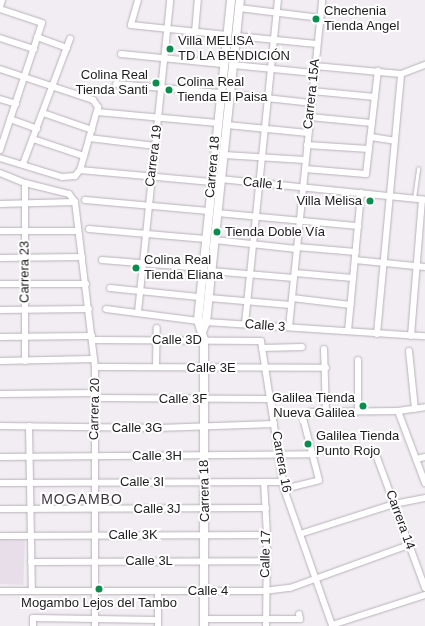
<!DOCTYPE html>
<html>
<head>
<meta charset="utf-8">
<style>
  body { margin:0 }
  #map { position:relative; width:425px; height:626px; overflow:hidden; background:#f2edf3; font-family:Helvetica,sans-serif }
  div>[style] { position:absolute }
  [style*='--x'] { left:calc(var(--x)*1px); top:calc(var(--y)*1px); width:calc(var(--w)*1px); rotate:calc(var(--a)*1deg) }
  .built>* { inset:0; background:#e8deea; transform-origin:0 0 }
  .green>* { inset:0; background:#e3c1ea }
  .roads { filter:drop-shadow(0 0 1px #b7b2b8) drop-shadow(0 0 1px #b7b2b8) }
  .lane>* { height:3px; margin:-1.5px; padding:0 1.5px; transform-origin:1.5px; border-radius:1.5px; background:#fff }
  .street>* { height:6px; margin:-3px; padding:0 3px; transform-origin:3px; border-radius:3px; background:#fff }
  .secondary>* { height:8px; margin:-4px; padding:0 4px; transform-origin:4px; border-radius:4px; background:#fff }
  .dots>* { width:11px; height:11px; translate:-50% -50%; box-sizing:border-box; border:2px solid #fff; border-radius:50% }
  span { translate:-50% -50%; white-space:nowrap; text-align:center; line-height:1.15; -webkit-text-stroke:4px #fff; paint-order:stroke }
  .poi-label { font-size:13px; color:#1f1d1f }
  .left { translate:0 -50%; text-align:left }
  .right { translate:-100% -50%; text-align:right }
  .street-label { font-size:13px; color:#1f1d1f }
  .neighbourhood-label { font-size:14px; color:#3b373c; letter-spacing:1px }
</style>
</head>
<body>
<div id="map">
  <div class="built">
    <div style="left:0;top:539px;width:25px;height:45px;rotate:2deg"></div>
  </div>
  <div class="green">
    <div style="clip-path:polygon(294px 410px,294px 415px,275px 419px,274px 415px)"></div>
  </div>
  <div class="roads">
    <div class="lane">
      <div style="--x:414;--y:198;--w:30;--a:-82"></div>
    </div>
    <div class="street">
      <div style="--x:138;--y:0;--w:26;--a:106"></div>
      <div style="--x:131;--y:25;--w:96;--a:6"></div>
      <div style="--x:0;--y:7;--w:7;--a:-74"></div>
      <div style="--x:239;--y:8;--w:82;--a:7"></div>
      <div style="--x:0;--y:9;--w:44;--a:18.4"></div>
      <div style="--x:42;--y:23;--w:134;--a:108.3"></div>
      <div style="--x:195;--y:32;--w:32;--a:-85"></div>
      <div style="--x:236;--y:36;--w:81;--a:5.6"></div>
      <div style="--x:37;--y:37;--w:32;--a:20"></div>
      <div style="--x:0;--y:38;--w:36;--a:18"></div>
      <div style="--x:121;--y:54;--w:102;--a:5.6"></div>
      <div style="--x:233;--y:65;--w:81;--a:5.6"></div>
      <div style="--x:315;--y:66;--w:86;--a:5.3"></div>
      <div style="--x:401;--y:74;--w:26;--a:-21"></div>
      <div style="--x:0;--y:69;--w:98;--a:18.4"></div>
      <div style="--x:93;--y:100;--w:9;--a:54"></div>
      <div style="--x:98;--y:107;--w:66;--a:105.9"></div>
      <div style="--x:80;--y:170;--w:8;--a:130"></div>
      <div style="--x:75;--y:176;--w:13;--a:176"></div>
      <div style="--x:62;--y:177;--w:65;--a:-163"></div>
      <div style="--x:116;--y:84;--w:104;--a:4.9"></div>
      <div style="--x:312;--y:91;--w:63;--a:5.4"></div>
      <div style="--x:230;--y:94;--w:81;--a:6.3"></div>
      <div style="--x:0;--y:99;--w:17;--a:17"></div>
      <div style="--x:97;--y:112;--w:121;--a:5.2"></div>
      <div style="--x:43;--y:113;--w:52;--a:19.1"></div>
      <div style="--x:310;--y:117;--w:62;--a:5.5"></div>
      <div style="--x:10;--y:119;--w:29;--a:20"></div>
      <div style="--x:227;--y:125;--w:81;--a:5.6"></div>
      <div style="--x:371;--y:137;--w:24;--a:9"></div>
      <div style="--x:89;--y:138;--w:67;--a:6.8"></div>
      <div style="--x:33;--y:139;--w:54;--a:18.4"></div>
      <div style="--x:307;--y:145;--w:62;--a:3.7"></div>
      <div style="--x:224;--y:155;--w:81;--a:3.5"></div>
      <div style="--x:23;--y:164;--w:134;--a:-69.4"></div>
      <div style="--x:305;--y:169;--w:61;--a:4.7"></div>
      <div style="--x:366;--y:174;--w:104;--a:-83.4"></div>
      <div style="--x:80;--y:170;--w:132;--a:5.2"></div>
      <div style="--x:0;--y:173;--w:27;--a:22"></div>
      <div style="--x:25;--y:183;--w:45;--a:14"></div>
      <div style="--x:69;--y:194;--w:10;--a:53"></div>
      <div style="--x:75;--y:202;--w:166;--a:83.1"></div>
      <div style="--x:95;--y:367;--w:259;--a:90"></div>
      <div style="--x:220;--y:179;--w:206;--a:5.8"></div>
      <div style="--x:85;--y:200;--w:124;--a:5.1"></div>
      <div style="--x:0;--y:204;--w:75;--a:-1.5"></div>
      <div style="--x:217;--y:213;--w:142;--a:5.3"></div>
      <div style="--x:89;--y:229;--w:117;--a:4.9"></div>
      <div style="--x:0;--y:231;--w:78;--a:0"></div>
      <div style="--x:215;--y:240;--w:82;--a:6.3"></div>
      <div style="--x:297;--y:247;--w:59;--a:4.8"></div>
      <div style="--x:0;--y:258;--w:82;--a:-0.7"></div>
      <div style="--x:102;--y:260;--w:100;--a:4.6"></div>
      <div style="--x:355;--y:260;--w:70;--a:5.7"></div>
      <div style="--x:211;--y:271;--w:83;--a:4.8"></div>
      <div style="--x:295;--y:273;--w:58;--a:4.9"></div>
      <div style="--x:0;--y:284;--w:86;--a:0"></div>
      <div style="--x:110;--y:288;--w:89;--a:5.8"></div>
      <div style="--x:209;--y:298;--w:82;--a:4.9"></div>
      <div style="--x:292;--y:298;--w:59;--a:6.8"></div>
      <div style="--x:106;--y:309;--w:101;--a:7.4"></div>
      <div style="--x:206;--y:322;--w:219;--a:3.7"></div>
      <div style="--x:0;--y:310;--w:89;--a:-0.6"></div>
      <div style="--x:138;--y:312;--w:314;--a:-84.1"></div>
      <div style="--x:245;--y:324;--w:326;--a:-84.2"></div>
      <div style="--x:289;--y:327;--w:329;--a:-84.2"></div>
      <div style="--x:348;--y:331;--w:139;--a:-84.6"></div>
      <div style="--x:377;--y:334;--w:261;--a:-84.7"></div>
      <div style="--x:411;--y:336;--w:137;--a:-85.4"></div>
      <div style="--x:0;--y:337;--w:92;--a:-0.6"></div>
      <div style="--x:92;--y:340;--w:169;--a:0.3"></div>
      <div style="--x:261;--y:341;--w:150;--a:81.2"></div>
      <div style="--x:284;--y:489;--w:144;--a:70.6"></div>
      <div style="--x:332;--y:625;--w:98;--a:-17.9"></div>
      <div style="--x:262;--y:348;--w:40;--a:-1.4"></div>
      <div style="--x:324;--y:349;--w:62;--a:88.2"></div>
      <div style="--x:409;--y:351;--w:58;--a:84.1"></div>
      <div style="--x:0;--y:361;--w:93;--a:-1.2"></div>
      <div style="--x:25;--y:361;--w:178;--a:-90"></div>
      <div style="--x:95;--y:367;--w:231;--a:0.2"></div>
      <div style="--x:156;--y:367;--w:39;--a:-89"></div>
      <div style="--x:0;--y:394;--w:95;--a:-0.6"></div>
      <div style="--x:95;--y:398;--w:175;--a:0.3"></div>
      <div style="--x:358;--y:411;--w:51;--a:-90"></div>
      <div style="--x:398;--y:411;--w:77;--a:69.4"></div>
      <div style="--x:0;--y:426;--w:158;--a:0.7"></div>
      <div style="--x:158;--y:428;--w:116;--a:-2"></div>
      <div style="--x:29;--y:426;--w:165;--a:89"></div>
      <div style="--x:375;--y:452;--w:145;--a:69.8"></div>
      <div style="--x:0;--y:457;--w:314;--a:-0.5"></div>
      <div style="--x:416;--y:459;--w:9;--a:-13"></div>
      <div style="--x:264;--y:482;--w:53;--a:86.8"></div>
      <div style="--x:267;--y:535;--w:91;--a:90.6"></div>
      <div style="--x:0;--y:483;--w:283;--a:-0.2"></div>
      <div style="--x:284;--y:489;--w:36;--a:-14"></div>
      <div style="--x:319;--y:480;--w:64;--a:-104.5"></div>
      <div style="--x:303;--y:418;--w:8;--a:-45"></div>
      <div style="--x:309;--y:412;--w:89;--a:-0.6"></div>
      <div style="--x:398;--y:411;--w:27;--a:-8"></div>
      <div style="--x:0;--y:509;--w:266;--a:-0.2"></div>
      <div style="--x:300;--y:534;--w:99;--a:-17.7"></div>
      <div style="--x:394;--y:504;--w:32;--a:-11"></div>
      <div style="--x:0;--y:536;--w:267;--a:-0.2"></div>
      <div style="--x:31;--y:562;--w:235;--a:-0.2"></div>
      <div style="--x:0;--y:591;--w:264;--a:0"></div>
      <div style="--x:264;--y:591;--w:26;--a:-7"></div>
      <div style="--x:290;--y:588;--w:127;--a:-19.9"></div>
      <div style="--x:204;--y:619;--w:96;--a:0"></div>
      <div style="--x:300;--y:619;--w:5;--a:-101"></div>
      <div style="--x:33;--y:626;--w:8;--a:-90"></div>
      <div style="--x:33;--y:618;--w:125;--a:0.9"></div>
      <div style="--x:158;--y:626;--w:35;--a:-90"></div>
    </div>
    <div class="secondary">
      <div style="--x:202;--y:332;--w:11;--a:-68"></div>
      <div style="--x:206;--y:322;--w:324;--a:-84"></div>
      <div style="--x:204;--y:626;--w:286;--a:-90"></div>
      <div style="--x:204;--y:340;--w:21;--a:-107"></div>
      <div style="--x:198;--y:320;--w:322;--a:-84.1"></div>
    </div>
  </div>
  <div class="dots">
    <div style="left:316px;top:19px;background:#088f4d"></div>
    <div style="left:170px;top:49px;background:#088f4d"></div>
    <div style="left:156px;top:83px;background:#088f4d"></div>
    <div style="left:169px;top:90px;background:#088f4d"></div>
    <div style="left:370px;top:201px;background:#088f4d"></div>
    <div style="left:217px;top:232px;background:#088f4d"></div>
    <div style="left:136px;top:268px;background:#088f4d"></div>
    <div style="left:363px;top:406px;background:#088f4d"></div>
    <div style="left:308px;top:444px;background:#088f4d"></div>
    <div style="left:99px;top:589px;background:#088f4d"></div>
  </div>
  <div class="poi-label">
    <span class="left" style="left:324px;top:19px">Chechenia<br>Tienda Angel</span>
    <span class="left" style="left:178px;top:49px">Villa MELISA<br>TD LA BENDICIÓN</span>
    <span class="right" style="left:148px;top:83px">Colina Real<br>Tienda Santi</span>
    <span class="left" style="left:177px;top:90px">Colina Real<br>Tienda El Paisa</span>
    <span class="right" style="left:362px;top:201px">Villa Melisa</span>
    <span class="left" style="left:225px;top:232px">Tienda Doble Vía</span>
    <span class="left" style="left:144px;top:268px">Colina Real<br>Tienda Eliana</span>
    <span class="right" style="left:355px;top:406px">Galilea Tienda<br>Nueva Galilea</span>
    <span class="left" style="left:316px;top:444px">Galilea Tienda<br>Punto Rojo</span>
    <span style="left:99px;top:603px">Mogambo Lejos del Tambo</span>
  </div>
  <div class="street-label">
    <span style="left:312px;top:94px;rotate:-84deg">Carrera 15A</span>
    <span style="left:154px;top:156px;rotate:-83deg">Carrera 19</span>
    <span style="left:213px;top:167px;rotate:-85deg">Carrera 18</span>
    <span style="left:263px;top:184px;rotate:6deg">Calle 1</span>
    <span style="left:25px;top:272px;rotate:-90deg">Carrera 23</span>
    <span style="left:265px;top:326px;rotate:4deg">Calle 3</span>
    <span style="left:177px;top:340px">Calle 3D</span>
    <span style="left:211px;top:368px">Calle 3E</span>
    <span style="left:183px;top:399px">Calle 3F</span>
    <span style="left:95px;top:409px;rotate:-89deg">Carrera 20</span>
    <span style="left:137px;top:428px">Calle 3G</span>
    <span style="left:157px;top:456px">Calle 3H</span>
    <span style="left:281px;top:462px;rotate:80deg">Carrera 16</span>
    <span style="left:142px;top:482px">Calle 3I</span>
    <span style="left:205px;top:491px;rotate:-91deg">Carrera 18</span>
    <span style="left:157px;top:509px">Calle 3J</span>
    <span style="left:400px;top:520px;rotate:70deg">Carrera 14</span>
    <span style="left:133px;top:535px">Calle 3K</span>
    <span style="left:266px;top:554px;rotate:-89deg">Calle 17</span>
    <span style="left:149px;top:561px">Calle 3L</span>
    <span style="left:208px;top:591px">Calle 4</span>
  </div>
  <div class="neighbourhood-label">
    <span style="left:82px;top:499px">MOGAMBO</span>
  </div>
</div>
</body>
</html>
